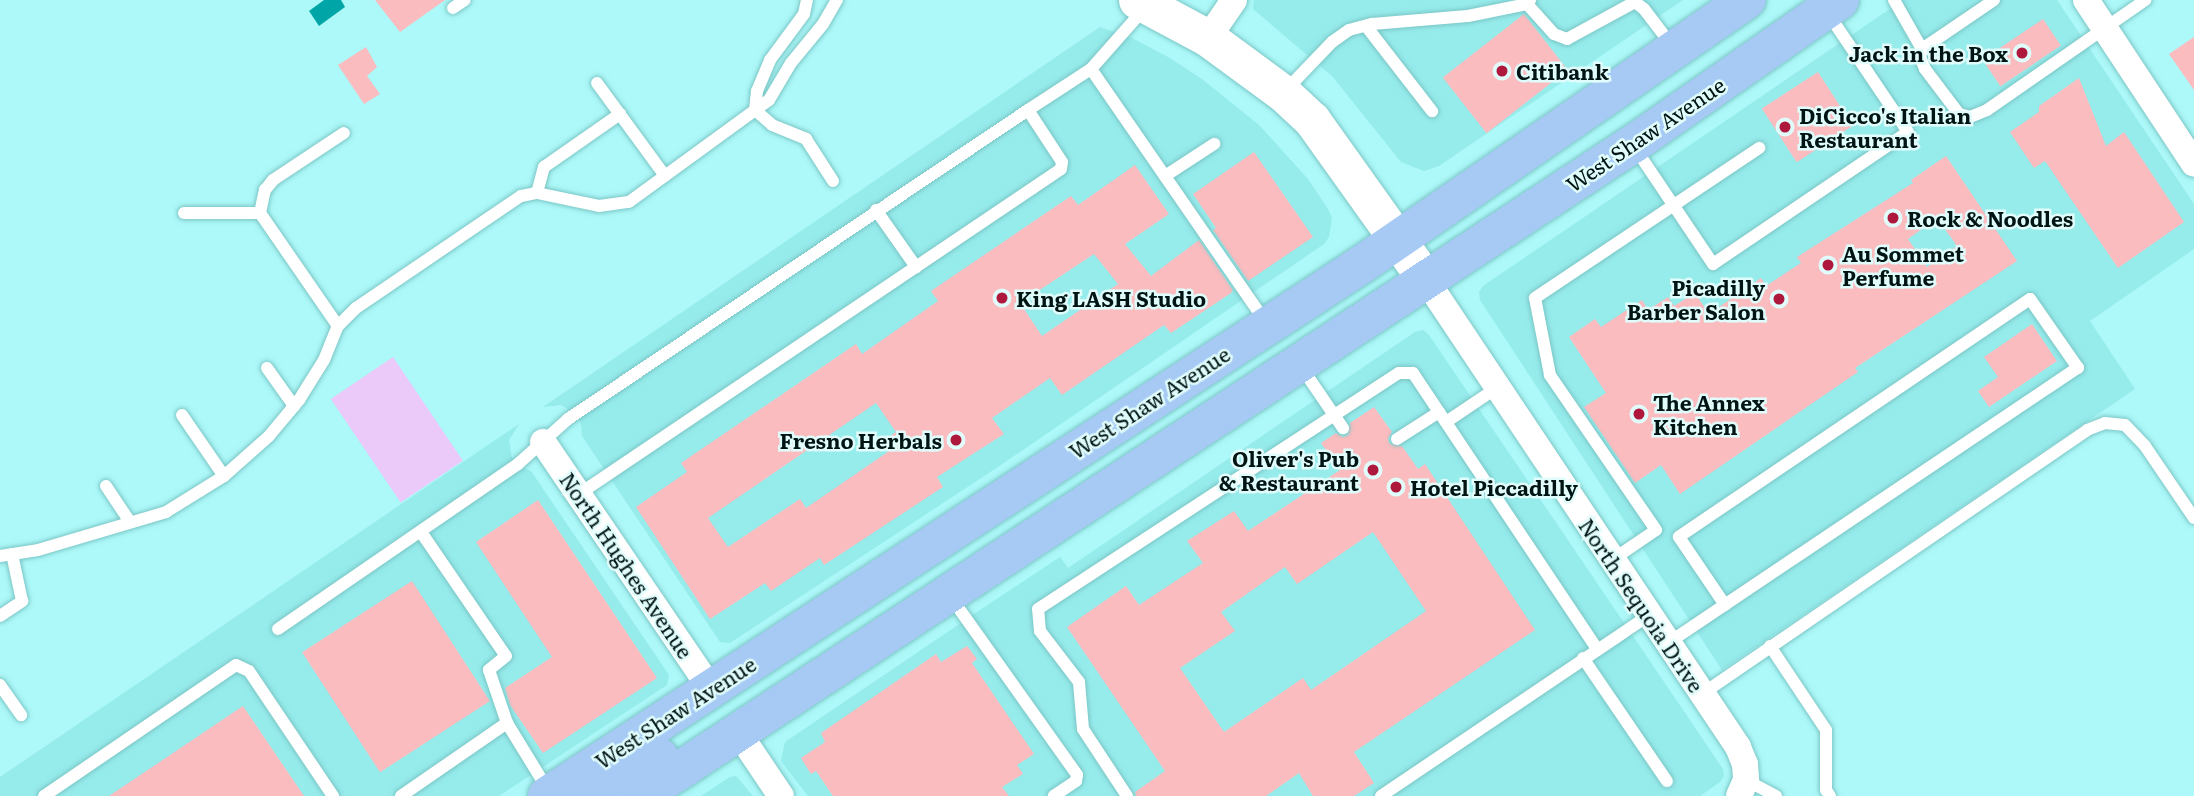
<!DOCTYPE html>
<html>
<head>
<meta charset="utf-8">
<style>
  body { margin:0 }
  #map { position:relative; width:2194px; height:796px; overflow:hidden; background:#adf8f8; font-family:Literata,serif }
  div>[style] { position:absolute }
  [style*='--x'] { left:calc(var(--x)*1px); top:calc(var(--y)*1px); width:calc(var(--w)*1px); rotate:calc(var(--a)*1deg) }
  .built>* { inset:0; background:#96ebeb }
  .green>* { inset:0; background:#ebcafa; transform-origin:0 0 }
  .water>* { inset:0; background:#00a6a7 }
  .building>* { inset:0; background:#fbbcbf; transform-origin:0 0 }
  .roads { filter:drop-shadow(0 0 2px #7cc6c6) drop-shadow(0 0 2px #7cc6c6) }
  .lane>* { height:12px; margin:-6px; padding:0 6px; transform-origin:6px; border-radius:6px; background:#fff }
  .street>* { height:26px; margin:-13px; padding:0 13px; transform-origin:13px; border-radius:13px; background:#fff }
  .secondary>* { height:37px; margin:-18.5px; padding:0 18.5px; transform-origin:18.5px; border-radius:18.5px; background:#fff }
  .primary>* { height:38px; margin:-19px; padding:0 19px; transform-origin:19px; border-radius:19px; background:#a7caf5 }
  .dots>* { width:19px; height:19px; translate:-50% -50%; box-sizing:border-box; border:4px solid #e0fcfb; border-radius:50% }
  span { translate:-50% -50%; white-space:nowrap; text-align:center; line-height:1.15; -webkit-text-stroke:5px #e0fcfb; paint-order:stroke }
  .poi-label { font-size:21px; color:#001414; font-weight:700 }
  .right { translate:-100% -50%; text-align:right }
  .left { translate:0 -50%; text-align:left }
  .street-label { font-size:21px; color:#001414 }
</style>
</head>
<body>
<div id="map">
  <div class="built">
    <div style="clip-path:polygon(1254px 0,1683px 0,1439px 166px,1424px 171px,1401px 162px,1332px 76px,1253px 9px)"></div>
    <div style="clip-path:polygon(1903px 0,2057px 0,2194px 204px,2194px 249px,2090px 321px,2135px 389px,1722px 670px,1480px 300px,1479px 292px,1483px 286px)"></div>
    <div style="clip-path:polygon(1100px 27px,1132px 38px,1168px 57px,1202px 79px,1259px 125px,1308px 179px,1328px 209px,1332px 218px,1329px 237px,1324px 244px,998px 467px,730px 643px,720px 642px,582px 436px,581px 424px,576px 414px,561px 405px,543px 407px)"></div>
    <div style="clip-path:polygon(1423px 330px,1429px 335px,1723px 769px,1724px 776px,1720px 782px,1700px 796px,808px 796px,781px 761px,785px 742px,986px 606px,1060px 557px,1068px 568px,1415px 332px)"></div>
    <div style="clip-path:polygon(519px 424px,509px 440px,512px 458px,520px 466px,531px 471px,669px 675px,667px 685px,499px 796px,0 796px,0 777px)"></div>
    <div style="clip-path:polygon(736px 776px,753px 796px,701px 796px,730px 777px)"></div>
  </div>
  <div class="green">
    <div style="left:393px;top:357px;width:125px;height:75px;rotate:56deg"></div>
  </div>
  <div class="water">
    <div style="clip-path:polygon(324px 0,341px 0,345px 7px,319px 26px,309px 11px)"></div>
  </div>
  <div class="building">
    <div style="clip-path:polygon(375px 0,445px 0,400px 32px)"></div>
    <div style="left:1524px;top:14px;width:71px;height:103px;rotate:52deg"></div>
    <div style="left:2043px;top:19px;width:32px;height:73px;rotate:56deg"></div>
    <div style="clip-path:polygon(2194px 37px,2194px 90px,2169px 54px)"></div>
    <div style="clip-path:polygon(366px 47px,377px 67px,367px 76px,380px 94px,364px 104px,338px 65px)"></div>
    <div style="left:1818px;top:72px;width:64px;height:67px;rotate:57deg"></div>
    <div style="clip-path:polygon(2079px 78px,2106px 146px,2124px 132px,2184px 222px,2118px 268px,2045px 161px,2034px 168px,2010px 132px,2039px 112px,2039px 106px)"></div>
    <div style="clip-path:polygon(1254px 152px,1313px 237px,1248px 281px,1213px 230px,1216px 228px,1193px 194px)"></div>
    <div style="clip-path:polygon(evenodd,1946px 156px,2017px 261px,1855px 368px,1858px 372px,1680px 494px,1661px 465px,1635px 483px,1584px 407px,1606px 393px,1569px 337px,1595px 319px,1601px 327px,1642px 300px,1648px 310px,1668px 297px,1674px 306px,1695px 293px,1709px 314px,1761px 278px,1766px 286px,1801px 263px,1797px 257px,1913px 183px,1911px 180px,1946px 156px,1937px 218px,1957px 246px,1927px 267px,1908px 239px,1937px 218px)"></div>
    <div style="clip-path:polygon(evenodd,1135px 165px,1169px 214px,1125px 244px,1151px 276px,1199px 240px,1233px 290px,1231px 293px,1171px 333px,1164px 325px,1062px 395px,1050px 378px,992px 418px,1004px 434px,937px 477px,943px 487px,824px 565px,820px 558px,771px 591px,765px 583px,710px 619px,636px 507px,687px 472px,681px 463px,856px 344px,862px 354px,938px 301px,931px 291px,1071px 196px,1078px 205px,1135px 165px,1094px 254px,1118px 284px,1042px 336px,1020px 303px,1094px 254px,1135px 165px,876px 403px,896px 432px,889px 437px,895px 447px,806px 508px,800px 499px,728px 547px,708px 518px,876px 403px)"></div>
    <div style="clip-path:polygon(2032px 324px,2057px 361px,1989px 407px,1978px 391px,1998px 377px,1984px 357px)"></div>
    <div style="clip-path:polygon(evenodd,1374px 407px,1392px 432px,1388px 439px,1390px 444px,1402px 446px,1418px 469px,1425px 464px,1535px 630px,1354px 752px,1374px 783px,1354px 796px,1313px 796px,1299px 773px,1266px 796px,1136px 796px,1135px 792px,1165px 771px,1067px 627px,1126px 586px,1139px 605px,1203px 563px,1187px 541px,1234px 511px,1248px 531px,1340px 470px,1321px 443px,1336px 433px,1343px 437px,1348px 435px,1350px 423px,1374px 407px,1373px 532px,1426px 611px,1311px 690px,1303px 678px,1224px 732px,1180px 668px,1235px 631px,1221px 612px,1285px 567px,1297px 584px,1373px 532px)"></div>
    <div style="clip-path:polygon(538px 500px,657px 678px,543px 753px,510px 705px,505px 688px,552px 657px,476px 542px)"></div>
    <div style="left:412px;top:581px;width:143px;height:131px;rotate:57deg"></div>
    <div style="clip-path:polygon(967px 646px,977px 659px,972px 663px,1034px 754px,1017px 765px,1023px 774px,1002px 787px,1009px 796px,833px 796px,816px 771px,811px 774px,801px 758px,825px 742px,821px 733px,936px 654px,941px 662px)"></div>
    <div style="clip-path:polygon(243px 706px,304px 796px,109px 796px)"></div>
  </div>
  <div class="roads">
    <div class="lane">
      <div style="--x:1894;--y:0;--w:56;--a:60.3"></div>
      <div style="--x:1922;--y:49;--w:87;--a:-34.2"></div>
      <div style="--x:1527;--y:4;--w:40;--a:48"></div>
      <div style="--x:1554;--y:34;--w:14;--a:21"></div>
      <div style="--x:1567;--y:39;--w:77;--a:-28.6"></div>
      <div style="--x:1635;--y:2;--w:11;--a:38"></div>
      <div style="--x:1644;--y:9;--w:48;--a:52.7"></div>
      <div style="--x:453;--y:8;--w:14;--a:-34"></div>
      <div style="--x:1366;--y:26;--w:108;--a:52.2"></div>
      <div style="--x:1922;--y:49;--w:8;--a:104"></div>
      <div style="--x:1920;--y:57;--w:13;--a:67"></div>
      <div style="--x:1925;--y:69;--w:56;--a:52.9"></div>
      <div style="--x:1959;--y:114;--w:11;--a:15"></div>
      <div style="--x:1970;--y:117;--w:18;--a:-22"></div>
      <div style="--x:1987;--y:110;--w:193;--a:-34.8"></div>
      <div style="--x:1091;--y:69;--w:80;--a:-48.5"></div>
      <div style="--x:597;--y:83;--w:115;--a:53.8"></div>
      <div style="--x:1286;--y:90;--w:66;--a:-46.2"></div>
      <div style="--x:1332;--y:42;--w:21;--a:-35"></div>
      <div style="--x:1349;--y:30;--w:24;--a:-15"></div>
      <div style="--x:1372;--y:24;--w:96;--a:-4.8"></div>
      <div style="--x:1468;--y:16;--w:60;--a:-11.5"></div>
      <div style="--x:1527;--y:4;--w:5;--a:-53"></div>
      <div style="--x:755;--y:110;--w:19;--a:-84"></div>
      <div style="--x:757;--y:91;--w:34;--a:-67"></div>
      <div style="--x:770;--y:60;--w:57;--a:-53.5"></div>
      <div style="--x:804;--y:14;--w:14;--a:-78"></div>
      <div style="--x:755;--y:110;--w:23;--a:41"></div>
      <div style="--x:772;--y:125;--w:37;--a:22"></div>
      <div style="--x:806;--y:139;--w:50;--a:57.3"></div>
      <div style="--x:1635;--y:148;--w:140;--a:56.1"></div>
      <div style="--x:1713;--y:264;--w:235;--a:-34.1"></div>
      <div style="--x:1908;--y:132;--w:145;--a:-124"></div>
      <div style="--x:1165;--y:176;--w:59;--a:-33.1"></div>
      <div style="--x:537;--y:193;--w:27;--a:-75"></div>
      <div style="--x:544;--y:167;--w:93;--a:-34.9"></div>
      <div style="--x:876;--y:210;--w:70;--a:54.9"></div>
      <div style="--x:184;--y:213;--w:76;--a:0"></div>
      <div style="--x:338;--y:326;--w:137;--a:-124.6"></div>
      <div style="--x:260;--y:213;--w:24;--a:-78"></div>
      <div style="--x:265;--y:190;--w:13;--a:-51"></div>
      <div style="--x:273;--y:180;--w:85;--a:-33.5"></div>
      <div style="--x:267;--y:368;--w:47;--a:54.6"></div>
      <div style="--x:1302;--y:368;--w:73;--a:55.7"></div>
      <div style="--x:182;--y:415;--w:74;--a:55.5"></div>
      <div style="--x:1446;--y:422;--w:63;--a:-33.9"></div>
      <div style="--x:1397;--y:439;--w:50;--a:-32.7"></div>
      <div style="--x:106;--y:486;--w:43;--a:56.3"></div>
      <div style="--x:579;--y:494;--w:581;--a:-33.99"></div>
      <div style="--x:1061;--y:169;--w:7;--a:-82"></div>
      <div style="--x:1062;--y:162;--w:62;--a:-123.2"></div>
      <div style="--x:1028;--y:110;--w:75;--a:-33.1"></div>
      <div style="--x:1091;--y:69;--w:310;--a:55.4"></div>
      <div style="--x:421;--y:532;--w:150;--a:55.6"></div>
      <div style="--x:506;--y:656;--w:22;--a:141"></div>
      <div style="--x:489;--y:670;--w:56;--a:71.2"></div>
      <div style="--x:0;--y:556;--w:38;--a:-9"></div>
      <div style="--x:38;--y:550;--w:134;--a:-16.5"></div>
      <div style="--x:166;--y:512;--w:68;--a:-31.8"></div>
      <div style="--x:224;--y:476;--w:60;--a:-41.6"></div>
      <div style="--x:269;--y:436;--w:47;--a:-50.2"></div>
      <div style="--x:299;--y:400;--w:47;--a:-58"></div>
      <div style="--x:324;--y:360;--w:37;--a:-68"></div>
      <div style="--x:338;--y:326;--w:25;--a:-45"></div>
      <div style="--x:356;--y:308;--w:199;--a:-34.2"></div>
      <div style="--x:521;--y:196;--w:16;--a:-11"></div>
      <div style="--x:537;--y:193;--w:63;--a:11.8"></div>
      <div style="--x:599;--y:206;--w:30;--a:-8"></div>
      <div style="--x:629;--y:202;--w:173;--a:-36.1"></div>
      <div style="--x:769;--y:100;--w:43;--a:-59.3"></div>
      <div style="--x:791;--y:63;--w:50;--a:-50.6"></div>
      <div style="--x:823;--y:24;--w:28;--a:-60"></div>
      <div style="--x:1612;--y:560;--w:53;--a:-34.3"></div>
      <div style="--x:1656;--y:530;--w:188;--a:-124.4"></div>
      <div style="--x:1550;--y:375;--w:78;--a:-101"></div>
      <div style="--x:1535;--y:298;--w:270;--a:-33.8"></div>
      <div style="--x:950;--y:596;--w:219;--a:54.6"></div>
      <div style="--x:1077;--y:775;--w:6;--a:99"></div>
      <div style="--x:1076;--y:781;--w:27;--a:146"></div>
      <div style="--x:0;--y:616;--w:27;--a:-34"></div>
      <div style="--x:22;--y:601;--w:48;--a:-102"></div>
      <div style="--x:278;--y:629;--w:291;--a:-34.5"></div>
      <div style="--x:518;--y:464;--w:67;--a:-42"></div>
      <div style="--x:568;--y:419;--w:554;--a:-33.89"></div>
      <div style="--x:1668;--y:643;--w:494;--a:-33.9"></div>
      <div style="--x:2078;--y:368;--w:84;--a:-124.8"></div>
      <div style="--x:2030;--y:299;--w:424;--a:145.9"></div>
      <div style="--x:1679;--y:537;--w:82;--a:55.9"></div>
      <div style="--x:1770;--y:646;--w:101;--a:56.3"></div>
      <div style="--x:1826;--y:730;--w:60;--a:90"></div>
      <div style="--x:1826;--y:790;--w:7;--a:56"></div>
      <div style="--x:1583;--y:658;--w:149;--a:55.7"></div>
      <div style="--x:0;--y:685;--w:37;--a:55"></div>
      <div style="--x:1702;--y:694;--w:467;--a:-34.4"></div>
      <div style="--x:2087;--y:430;--w:19;--a:-21"></div>
      <div style="--x:2105;--y:423;--w:20;--a:6"></div>
      <div style="--x:2125;--y:425;--w:29;--a:46"></div>
      <div style="--x:2145;--y:446;--w:87;--a:55.8"></div>
      <div style="--x:1746;--y:780;--w:34;--a:28"></div>
      <div style="--x:44;--y:796;--w:232;--a:-34.3"></div>
      <div style="--x:236;--y:665;--w:14;--a:25"></div>
      <div style="--x:249;--y:671;--w:151;--a:56.1"></div>
      <div style="--x:401;--y:796;--w:129;--a:-34.6"></div>
      <div style="--x:507;--y:723;--w:79;--a:58.5"></div>
      <div style="--x:1127;--y:796;--w:80;--a:-123.3"></div>
      <div style="--x:1083;--y:729;--w:47;--a:-94.9"></div>
      <div style="--x:1079;--y:682;--w:64;--a:-127.4"></div>
      <div style="--x:1040;--y:631;--w:22;--a:-95"></div>
      <div style="--x:1038;--y:609;--w:431;--a:-33.2"></div>
      <div style="--x:1399;--y:373;--w:14;--a:0"></div>
      <div style="--x:1413;--y:373;--w:332;--a:56.3"></div>
      <div style="--x:1381;--y:796;--w:323;--a:-34"></div>
    </div>
    <div class="street">
      <div style="--x:2086;--y:0;--w:196;--a:56.6"></div>
      <div style="--x:1208;--y:38;--w:46;--a:-55.6"></div>
      <div style="--x:1426;--y:280;--w:562;--a:56.25"></div>
      <div style="--x:1738;--y:747;--w:18;--a:68"></div>
      <div style="--x:1745;--y:764;--w:16;--a:86"></div>
      <div style="--x:1746;--y:780;--w:17;--a:114"></div>
      <div style="--x:543;--y:442;--w:299;--a:55.8"></div>
      <div style="--x:738;--y:732;--w:77;--a:56.1"></div>
    </div>
    <div class="secondary">
      <div style="--x:1137;--y:0;--w:81;--a:28.2"></div>
      <div style="--x:1208;--y:38;--w:93;--a:36.3"></div>
      <div style="--x:1283;--y:93;--w:40;--a:43"></div>
      <div style="--x:1312;--y:120;--w:196;--a:54.5"></div>
    </div>
    <div class="primary">
      <div style="--x:547;--y:796;--w:972;--a:-33.12"></div>
      <div style="--x:1361;--y:265;--w:468;--a:-34.5"></div>
      <div style="--x:600;--y:796;--w:71;--a:-33.5"></div>
      <div style="--x:641;--y:796;--w:1187;--a:-33.32"></div>
      <div style="--x:1633;--y:144;--w:252;--a:-34.8"></div>
    </div>
  </div>
  <div class="dots">
    <div style="left:2022px;top:53px;background:#ad183c"></div>
    <div style="left:1502px;top:71px;background:#ad183c"></div>
    <div style="left:1785px;top:127px;background:#ad183c"></div>
    <div style="left:1893px;top:218px;background:#ad183c"></div>
    <div style="left:1828px;top:265px;background:#ad183c"></div>
    <div style="left:1002px;top:298px;background:#ad183c"></div>
    <div style="left:1779px;top:299px;background:#ad183c"></div>
    <div style="left:1639px;top:414px;background:#ad183c"></div>
    <div style="left:956px;top:440px;background:#ad183c"></div>
    <div style="left:1373px;top:470px;background:#ad183c"></div>
    <div style="left:1396px;top:487px;background:#ad183c"></div>
  </div>
  <div class="poi-label">
    <span class="right" style="left:2008px;top:53px">Jack in the Box</span>
    <span class="left" style="left:1516px;top:71px">Citibank</span>
    <span class="left" style="left:1799px;top:127px">DiCicco's Italian<br>Restaurant</span>
    <span class="left" style="left:1907px;top:218px">Rock &amp; Noodles</span>
    <span class="left" style="left:1842px;top:265px">Au Sommet<br>Perfume</span>
    <span class="right" style="left:1765px;top:299px">Picadilly<br>Barber Salon</span>
    <span class="left" style="left:1016px;top:298px">King LASH Studio</span>
    <span class="left" style="left:1653px;top:414px">The Annex<br>Kitchen</span>
    <span class="right" style="left:942px;top:440px">Fresno Herbals</span>
    <span class="right" style="left:1359px;top:470px">Oliver's Pub<br>&amp; Restaurant</span>
    <span class="left" style="left:1410px;top:487px">Hotel Piccadilly</span>
  </div>
  <div class="street-label">
    <span style="left:1645px;top:134px;rotate:-34deg">West Shaw Avenue</span>
    <span style="left:1149px;top:402px;rotate:-33deg">West Shaw Avenue</span>
    <span style="left:627px;top:565px;rotate:56deg">North Hughes Avenue</span>
    <span style="left:1642px;top:605px;rotate:56deg">North Sequoia Drive</span>
    <span style="left:675px;top:712px;rotate:-33deg">West Shaw Avenue</span>
  </div>
</div>
</body>
</html>
